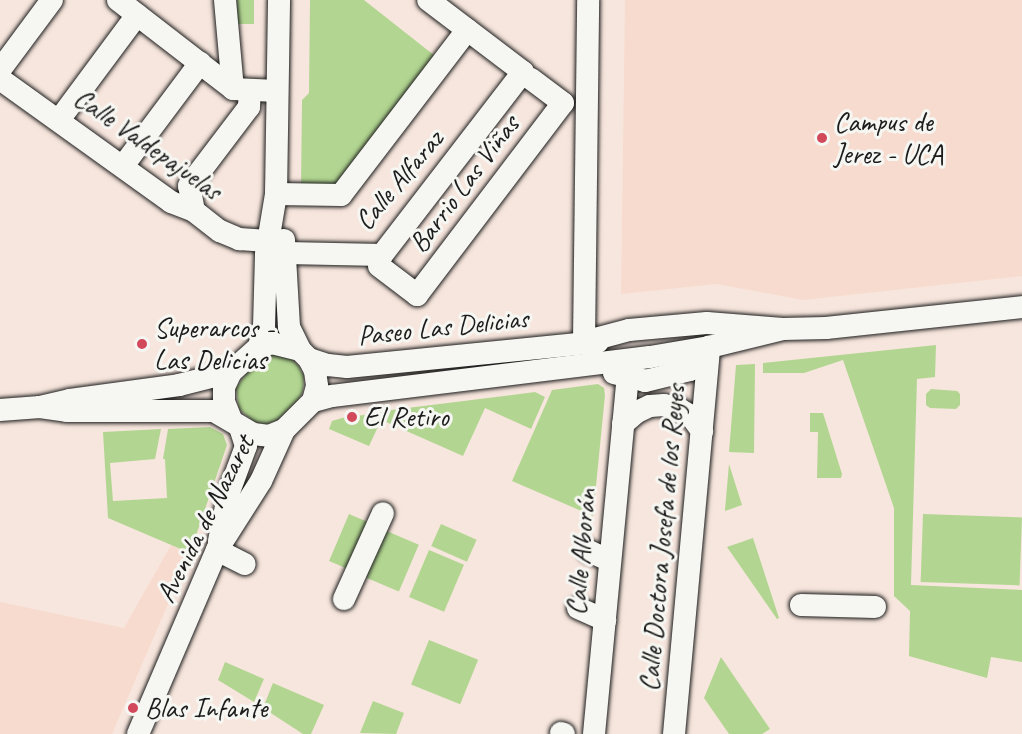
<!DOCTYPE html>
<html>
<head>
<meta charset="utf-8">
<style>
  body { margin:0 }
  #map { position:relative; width:1022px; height:734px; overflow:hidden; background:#f7e6dd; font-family:Caveat,sans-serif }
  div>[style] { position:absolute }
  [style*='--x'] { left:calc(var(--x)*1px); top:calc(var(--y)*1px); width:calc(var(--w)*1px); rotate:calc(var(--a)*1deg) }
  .built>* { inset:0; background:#f8dbcf }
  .green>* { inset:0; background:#b2d691; transform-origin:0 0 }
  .roads { filter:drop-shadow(0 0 2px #1c1c1c) drop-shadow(0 0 2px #1c1c1c) }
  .minor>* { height:22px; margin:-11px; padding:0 11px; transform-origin:11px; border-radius:11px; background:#f6f6f2 }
  .dots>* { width:16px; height:16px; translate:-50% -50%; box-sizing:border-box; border:3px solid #f6f6f2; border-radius:50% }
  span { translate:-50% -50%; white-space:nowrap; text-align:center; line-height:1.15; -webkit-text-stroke:6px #f6f6f2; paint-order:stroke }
  .poi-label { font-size:28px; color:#1c1c1c }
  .left { translate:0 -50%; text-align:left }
  .street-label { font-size:28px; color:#1c1c1c }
</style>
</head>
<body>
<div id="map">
  <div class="built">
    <div style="clip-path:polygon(625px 0,1022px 0,1022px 276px,803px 300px,717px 284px,621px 294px)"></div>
    <div style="clip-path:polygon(171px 545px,190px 553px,112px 734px,0 734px,0 602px,124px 628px)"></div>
  </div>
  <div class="green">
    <div style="left:237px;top:0;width:17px;height:24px"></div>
    <div style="clip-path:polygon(310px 0,364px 0,435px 56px,339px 184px,301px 187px,302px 100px,309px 93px)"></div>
    <div style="clip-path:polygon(936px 345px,935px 377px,917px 379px,911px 585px,1022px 590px,1022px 662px,991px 657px,987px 678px,909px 656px,910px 611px,894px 596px,894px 508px,843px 360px,804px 373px,763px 373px,763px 363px)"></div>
    <div style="clip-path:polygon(276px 354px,289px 357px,298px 365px,304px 376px,303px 391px,298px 401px,278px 420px,266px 424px,254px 422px,239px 409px,236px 388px,246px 374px,263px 358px)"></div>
    <div style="clip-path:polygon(755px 364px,754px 453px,729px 452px,736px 365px)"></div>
    <div style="clip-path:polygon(598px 384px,604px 388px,605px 395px,593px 516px,512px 481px,552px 390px)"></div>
    <div style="clip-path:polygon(931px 389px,957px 391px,960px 394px,960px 405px,956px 409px,930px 408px,926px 405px,926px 394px)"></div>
    <div style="clip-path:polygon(535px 392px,545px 397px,531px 429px,485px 408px,463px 456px,386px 422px,391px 410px)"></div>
    <div style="clip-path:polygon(385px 412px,369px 446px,329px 429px,332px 421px,342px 418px)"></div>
    <div style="clip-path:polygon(810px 413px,823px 413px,842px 474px,841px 478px,817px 478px,818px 432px,810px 432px)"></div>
    <div style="clip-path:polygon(210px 427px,223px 434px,227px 445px,190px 553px,108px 518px,103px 432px,161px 429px,155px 459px,110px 463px,113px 501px,167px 498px,165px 459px,163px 459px,168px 429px)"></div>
    <div style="clip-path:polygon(729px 464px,742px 505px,725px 511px,725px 510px)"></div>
    <div style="left:349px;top:514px;width:25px;height:51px;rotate:23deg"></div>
    <div style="left:923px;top:514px;width:99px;height:68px;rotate:2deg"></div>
    <div style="left:441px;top:524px;width:39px;height:24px;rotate:24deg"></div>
    <div style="left:382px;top:529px;width:40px;height:51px;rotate:23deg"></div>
    <div style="clip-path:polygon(753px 538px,779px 618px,777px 619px,727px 547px)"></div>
    <div style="left:429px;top:550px;width:38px;height:51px;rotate:23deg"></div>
    <div style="left:429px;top:640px;width:53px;height:48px;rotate:22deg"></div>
    <div style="clip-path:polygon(721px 657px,770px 729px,762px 734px,729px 734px,704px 698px)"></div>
    <div style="clip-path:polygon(225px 662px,264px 679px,254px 702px,218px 680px)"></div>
    <div style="clip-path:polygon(273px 683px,324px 705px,311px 734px,303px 734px,263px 708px)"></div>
    <div style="clip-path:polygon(373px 701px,404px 713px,396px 734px,360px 733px)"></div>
  </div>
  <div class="roads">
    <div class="minor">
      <div style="--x:118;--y:0;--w:145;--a:37.7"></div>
      <div style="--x:233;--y:89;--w:44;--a:2.6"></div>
      <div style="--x:225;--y:0;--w:89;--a:84.9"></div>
      <div style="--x:0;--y:70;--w:87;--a:-53.4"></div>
      <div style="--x:0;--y:79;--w:211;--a:35.7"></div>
      <div style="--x:171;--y:202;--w:25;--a:21"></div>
      <div style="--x:194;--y:211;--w:33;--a:38"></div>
      <div style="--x:220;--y:231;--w:21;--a:23"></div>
      <div style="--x:239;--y:239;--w:29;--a:4"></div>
      <div style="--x:59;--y:120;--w:131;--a:-53.4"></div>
      <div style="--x:123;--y:166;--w:129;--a:-53.2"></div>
      <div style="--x:276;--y:194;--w:65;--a:0.9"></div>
      <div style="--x:341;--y:195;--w:208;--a:-52.6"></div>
      <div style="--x:194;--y:211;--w:25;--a:-101"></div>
      <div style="--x:189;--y:186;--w:99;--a:-52.8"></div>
      <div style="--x:249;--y:107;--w:17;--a:-87"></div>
      <div style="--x:284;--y:240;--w:87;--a:86.7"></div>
      <div style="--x:289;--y:327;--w:25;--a:64"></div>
      <div style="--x:286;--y:253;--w:96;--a:1.2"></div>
      <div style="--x:382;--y:255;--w:231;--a:-52.4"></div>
      <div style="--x:523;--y:72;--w:119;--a:-142.8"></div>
      <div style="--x:379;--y:266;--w:48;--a:37.3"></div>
      <div style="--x:417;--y:295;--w:241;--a:-52.8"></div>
      <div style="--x:563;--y:103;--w:40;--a:-143"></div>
      <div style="--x:584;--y:342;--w:47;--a:-14.9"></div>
      <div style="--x:629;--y:330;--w:78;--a:-5.1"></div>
      <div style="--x:707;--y:323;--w:76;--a:4.5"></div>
      <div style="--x:783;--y:329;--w:43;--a:-1.3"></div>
      <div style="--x:826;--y:328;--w:197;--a:-6.1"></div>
      <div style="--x:584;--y:342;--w:342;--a:-89.3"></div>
      <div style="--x:259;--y:347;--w:21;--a:-76"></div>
      <div style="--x:264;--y:327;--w:73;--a:-88.4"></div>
      <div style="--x:266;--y:254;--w:61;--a:-80.5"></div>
      <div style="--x:276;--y:194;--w:194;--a:-89.1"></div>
      <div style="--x:309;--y:359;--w:20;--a:18"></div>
      <div style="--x:328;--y:365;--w:19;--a:6"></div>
      <div style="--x:347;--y:367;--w:252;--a:-5.7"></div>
      <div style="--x:614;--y:373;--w:32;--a:14"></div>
      <div style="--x:645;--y:381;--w:46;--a:-13.7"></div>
      <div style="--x:690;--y:370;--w:30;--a:-50"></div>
      <div style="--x:40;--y:407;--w:27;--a:8"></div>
      <div style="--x:67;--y:411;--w:147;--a:0"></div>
      <div style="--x:214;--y:411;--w:45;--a:30.5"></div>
      <div style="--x:253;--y:434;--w:16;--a:7"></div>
      <div style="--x:269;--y:436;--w:16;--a:-22"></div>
      <div style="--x:284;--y:430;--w:41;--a:-45"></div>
      <div style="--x:313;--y:401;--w:20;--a:-15"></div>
      <div style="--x:332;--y:396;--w:320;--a:-7"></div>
      <div style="--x:650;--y:357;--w:60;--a:-9.6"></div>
      <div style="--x:709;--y:347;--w:76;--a:-13.7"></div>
      <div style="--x:0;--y:410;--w:40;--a:-4.3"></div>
      <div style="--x:40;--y:407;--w:31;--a:-13"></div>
      <div style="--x:70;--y:400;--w:110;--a:-7.8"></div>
      <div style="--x:179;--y:385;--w:54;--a:-14"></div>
      <div style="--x:231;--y:419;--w:18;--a:-112"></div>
      <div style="--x:224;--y:402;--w:15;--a:-90"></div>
      <div style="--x:224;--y:387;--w:17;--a:-65"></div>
      <div style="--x:231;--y:372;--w:38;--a:-42"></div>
      <div style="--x:259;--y:347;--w:14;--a:-17"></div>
      <div style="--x:272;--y:343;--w:29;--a:14"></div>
      <div style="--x:300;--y:350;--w:13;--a:45"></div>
      <div style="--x:309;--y:359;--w:13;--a:63"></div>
      <div style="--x:315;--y:371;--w:15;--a:82"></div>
      <div style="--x:317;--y:386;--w:16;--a:105"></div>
      <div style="--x:623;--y:424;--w:18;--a:-41"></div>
      <div style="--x:637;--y:412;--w:14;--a:-25"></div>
      <div style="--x:650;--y:406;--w:14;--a:-4"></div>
      <div style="--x:664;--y:405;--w:16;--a:15"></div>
      <div style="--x:679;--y:409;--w:14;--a:30"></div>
      <div style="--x:691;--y:416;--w:19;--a:54"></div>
      <div style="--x:219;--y:541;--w:50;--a:-78.5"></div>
      <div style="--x:229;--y:492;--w:49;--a:-69.7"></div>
      <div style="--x:246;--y:446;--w:19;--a:-108"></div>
      <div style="--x:217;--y:550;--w:31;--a:27"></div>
      <div style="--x:589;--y:551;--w:23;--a:25"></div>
      <div style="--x:344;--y:599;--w:94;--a:-65.6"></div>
      <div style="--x:801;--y:605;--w:74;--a:1.5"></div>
      <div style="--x:578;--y:608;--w:30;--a:24"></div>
      <div style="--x:561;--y:733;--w:3;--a:18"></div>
      <div style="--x:138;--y:734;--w:200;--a:-66.8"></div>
      <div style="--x:217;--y:550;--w:82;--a:-57.5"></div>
      <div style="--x:261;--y:481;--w:56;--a:-65.7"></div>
      <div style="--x:594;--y:734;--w:360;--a:-84.6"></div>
      <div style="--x:674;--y:734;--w:389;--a:-84.8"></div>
    </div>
  </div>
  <div class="dots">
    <div style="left:822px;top:138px;background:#d1495b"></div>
    <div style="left:142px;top:344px;background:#d1495b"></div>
    <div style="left:352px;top:417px;background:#d1495b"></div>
    <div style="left:133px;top:708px;background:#d1495b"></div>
  </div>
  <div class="poi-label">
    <span class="left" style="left:834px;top:138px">Campus de<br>Jerez - UCA</span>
    <span class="left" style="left:154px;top:344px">Superarcos -<br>Las Delicias</span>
    <span class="left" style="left:364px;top:417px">El Retiro</span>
    <span class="left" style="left:145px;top:708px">Blas Infante</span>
  </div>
  <div class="street-label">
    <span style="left:148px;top:144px;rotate:35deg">Calle Valdepajuelas</span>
    <span style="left:399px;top:180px;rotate:-50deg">Calle Alfaraz</span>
    <span style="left:464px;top:184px;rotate:-53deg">Barrio Las Viñas</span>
    <span style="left:443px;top:327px;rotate:-6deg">Paseo Las Delicias</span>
    <span style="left:205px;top:519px;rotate:-63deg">Avenida de Nazaret</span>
    <span style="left:662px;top:538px;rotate:-85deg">Calle Doctora Josefa de los Reyes</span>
    <span style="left:581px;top:552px;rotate:-85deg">Calle Alborán</span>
  </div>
</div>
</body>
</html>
